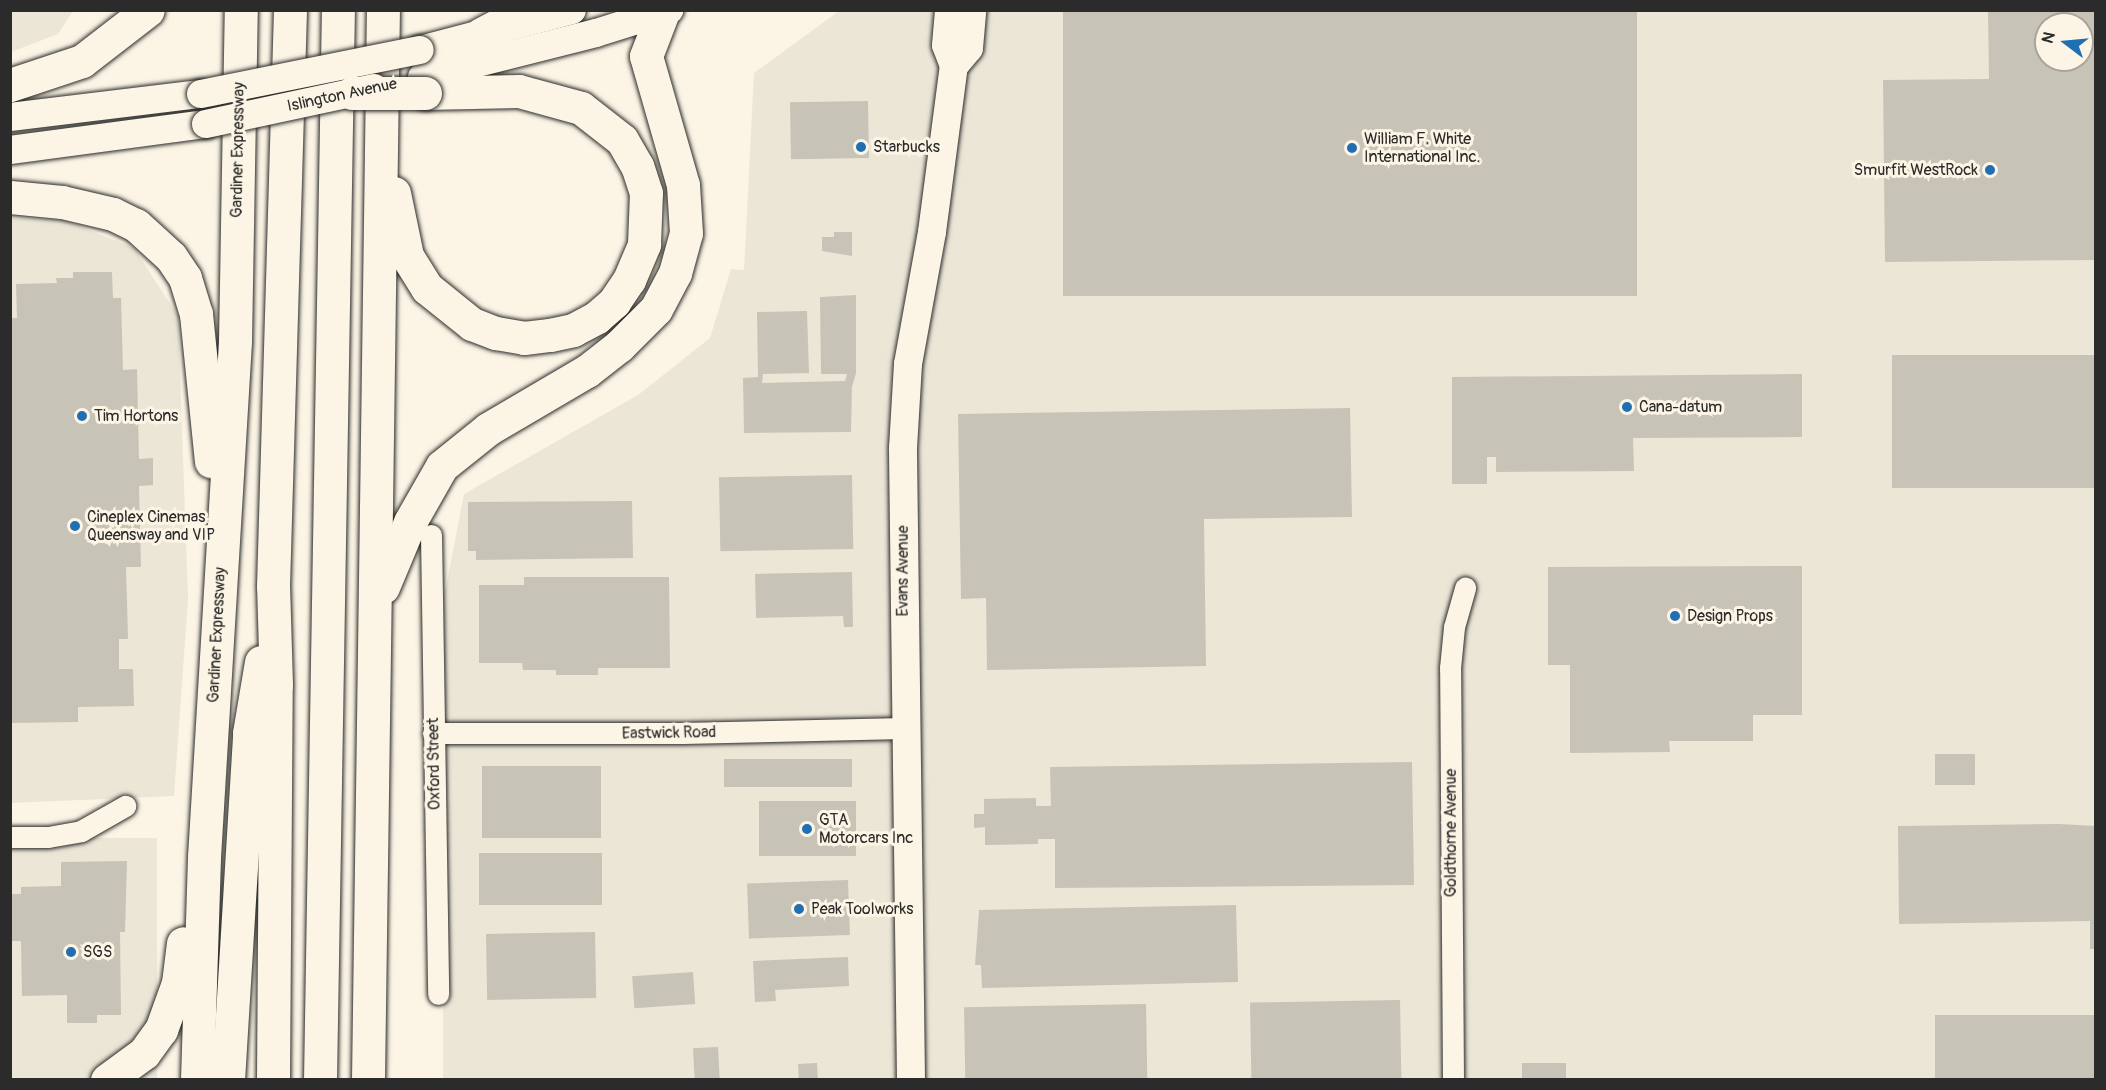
<!DOCTYPE html>
<html>
<head>
<meta charset="utf-8">
<style>
  body { margin:0 }
  #map { position:relative; width:2106px; height:1090px; overflow:hidden; background:#fcf5e5; font-family:Pangolin,sans-serif }
  div>[style] { position:absolute }
  [style*='--x'] { left:calc(var(--x)*1px); top:calc(var(--y)*1px); width:calc(var(--w)*1px); rotate:calc(var(--a)*1deg) }
  .built>* { inset:0; background:#ece6d7; transform-origin:0 0 }
  .building>* { inset:0; background:#c8c3b7; transform-origin:0 0 }
  .roads { filter:drop-shadow(0 0 2px #2b2b2b) drop-shadow(0 0 2px #2b2b2b) }
  .street>* { height:21px; margin:-10.5px; padding:0 10.5px; transform-origin:10.5px; border-radius:10.5px; background:#fcf5e5 }
  .secondary>* { height:28px; margin:-14px; padding:0 14px; transform-origin:14px; border-radius:14px; background:#fcf5e5 }
  .highway>* { height:33px; margin:-16.5px; padding:0 16.5px; transform-origin:16.5px; border-radius:16.5px; background:#fcf5e5 }
  .bridges { filter:drop-shadow(0 0 2px #2b2b2b) drop-shadow(0 0 2px #2b2b2b) }
  .secondary-bridge>* { height:28px; margin:-14px; padding:0 14px; transform-origin:14px; border-radius:14px; background:#fcf5e5 }
  .highway-bridge>* { height:33px; margin:-16.5px; padding:0 16.5px; transform-origin:16.5px; border-radius:16.5px; background:#fcf5e5 }
  .dots>* { width:16px; height:16px; translate:-50% -50%; box-sizing:border-box; border:3px solid #fcf5e5; border-radius:50% }
  span { translate:-50% -50%; white-space:nowrap; text-align:center; line-height:1.15; -webkit-text-stroke:6px #fcf5e5; paint-order:stroke }
  .street-label { font-size:16px; color:#2b2b2b }
  .poi-label { font-size:16px; color:#2b2b2b }
  .left { translate:0 -50%; text-align:left }
  .right { translate:-100% -50%; text-align:right }
  .frame { position:absolute; inset:0; border:12px solid #2b2b2b; pointer-events:none }
  .north { position:absolute; left:2034px; top:12px; width:60px; height:60px; box-sizing:border-box; background:#fcf5e5; border:2px solid #a8a49b; border-radius:50%; rotate:286deg; font-size:16px; font-weight:700; line-height:24px; text-align:center; color:#2b2b2b }
  .north::after { content:''; display:block; margin:auto; width:21px; height:27px; background:#1f6fb2; clip-path:polygon(50% 0,100% 100%,50% 72%,0 100%) }
</style>
</head>
<body>
<div id="map">
  <div class="built">
    <div style="clip-path:polygon(11px 10px,73px 10px,73px 11px,58px 34px,11px 52px)"></div>
    <div style="clip-path:polygon(evenodd,839px 11px,2095px 11px,2095px 1079px,443px 1080px,444px 597px,464px 494px,638px 395px,710px 338px,731px 269px,744px 270px,754px 73px,839px 11px,2046px 24px,2082px 24px,2082px 60px,2046px 60px,2046px 24px)"></div>
    <div style="clip-path:polygon(10px 218px,63px 220px,134px 248px,178px 316px,188px 599px,174px 796px,11px 803px)"></div>
    <div style="left:157px;top:838px;width:241px;height:147px;rotate:90deg"></div>
  </div>
  <div class="building">
    <div style="left:1063px;top:10px;width:574px;height:286px"></div>
    <div style="clip-path:polygon(evenodd,1988px 10px,2096px 10px,2096px 260px,1885px 262px,1883px 80px,1989px 79px,1988px 10px,2046px 24px,2082px 24px,2082px 60px,2046px 60px,2046px 24px)"></div>
    <div style="left:868px;top:101px;width:57px;height:78px;rotate:89deg"></div>
    <div style="clip-path:polygon(834px 232px,852px 232px,852px 256px,822px 251px,822px 237px,834px 237px)"></div>
    <div style="clip-path:polygon(73px 272px,112px 272px,113px 298px,121px 298px,123px 370px,137px 369px,139px 459px,153px 458px,153px 485px,139px 486px,141px 567px,126px 567px,128px 639px,119px 639px,119px 669px,133px 669px,134px 706px,78px 707px,78px 722px,10px 723px,10px 318px,17px 318px,16px 284px,57px 283px,56px 278px,73px 278px)"></div>
    <div style="clip-path:polygon(856px 295px,856px 373px,852px 387px,851px 432px,744px 433px,743px 378px,758px 377px,757px 312px,807px 311px,809px 373px,763px 374px,762px 383px,845px 381px,847px 374px,821px 374px,820px 297px)"></div>
    <div style="left:1892px;top:355px;width:204px;height:133px"></div>
    <div style="clip-path:polygon(1802px 374px,1802px 437px,1633px 438px,1634px 471px,1496px 472px,1496px 457px,1487px 457px,1487px 484px,1452px 484px,1452px 377px)"></div>
    <div style="clip-path:polygon(1350px 408px,1352px 517px,1204px 519px,1206px 666px,987px 670px,986px 598px,961px 599px,958px 414px)"></div>
    <div style="left:852px;top:475px;width:74px;height:133px;rotate:89deg"></div>
    <div style="clip-path:polygon(632px 501px,633px 558px,476px 560px,476px 551px,468px 551px,468px 502px)"></div>
    <div style="clip-path:polygon(1802px 566px,1802px 715px,1753px 715px,1753px 741px,1669px 741px,1670px 752px,1570px 753px,1570px 665px,1548px 665px,1548px 567px)"></div>
    <div style="clip-path:polygon(852px 572px,853px 627px,844px 627px,843px 616px,756px 618px,755px 574px)"></div>
    <div style="clip-path:polygon(524px 577px,669px 577px,670px 668px,598px 668px,598px 675px,556px 675px,556px 670px,523px 670px,522px 663px,479px 663px,479px 585px,524px 585px)"></div>
    <div style="left:1935px;top:754px;width:40px;height:31px"></div>
    <div style="left:852px;top:759px;width:28px;height:128px;rotate:90deg"></div>
    <div style="clip-path:polygon(1412px 762px,1414px 885px,1055px 888px,1055px 839px,1038px 839px,1038px 844px,985px 845px,985px 827px,974px 828px,974px 814px,984px 814px,984px 799px,1036px 798px,1036px 806px,1051px 806px,1050px 767px)"></div>
    <div style="left:601px;top:766px;width:72px;height:119px;rotate:90deg"></div>
    <div style="left:856px;top:801px;width:55px;height:97px;rotate:90deg"></div>
    <div style="clip-path:polygon(2059px 824px,2096px 826px,2096px 949px,2090px 949px,2090px 921px,1899px 924px,1898px 826px)"></div>
    <div style="left:602px;top:853px;width:52px;height:123px;rotate:90deg"></div>
    <div style="clip-path:polygon(127px 861px,125px 932px,120px 932px,121px 1015px,97px 1015px,97px 1023px,67px 1023px,67px 995px,22px 996px,21px 941px,12px 941px,11px 894px,21px 894px,21px 887px,61px 886px,61px 862px)"></div>
    <div style="left:848px;top:880px;width:55px;height:101px;rotate:88deg"></div>
    <div style="clip-path:polygon(1236px 905px,1238px 982px,982px 988px,981px 965px,975px 965px,979px 910px)"></div>
    <div style="left:595px;top:932px;width:66px;height:109px;rotate:89deg"></div>
    <div style="clip-path:polygon(848px 957px,849px 986px,775px 990px,776px 1001px,755px 1002px,753px 961px)"></div>
    <div style="left:693px;top:972px;width:32px;height:61px;rotate:86deg"></div>
    <div style="left:1400px;top:1000px;width:80px;height:150px;rotate:89deg"></div>
    <div style="left:1146px;top:1004px;width:76px;height:182px;rotate:89deg"></div>
    <div style="left:2096px;top:1015px;width:65px;height:161px;rotate:90deg"></div>
    <div style="left:718px;top:1047px;width:33px;height:25px;rotate:87deg"></div>
    <div style="left:817px;top:1063px;width:17px;height:19px;rotate:87deg"></div>
    <div style="left:1566px;top:1063px;width:17px;height:44px;rotate:90deg"></div>
  </div>
  <div class="roads">
    <div class="street">
      <div style="--x:431;--y:535;--w:459;--a:89.1"></div>
      <div style="--x:433;--y:733;--w:250;--a:0"></div>
      <div style="--x:683;--y:733;--w:221;--a:-1.3"></div>
      <div style="--x:10;--y:837;--w:38;--a:0"></div>
      <div style="--x:48;--y:837;--w:34;--a:-10"></div>
      <div style="--x:81;--y:831;--w:51;--a:-29.6"></div>
      <div style="--x:1453;--y:1080;--w:412;--a:-90.4"></div>
      <div style="--x:1450;--y:668;--w:41;--a:-84.4"></div>
      <div style="--x:1454;--y:627;--w:41;--a:-74.2"></div>
    </div>
    <div class="secondary">
      <div style="--x:420;--y:50;--w:157;--a:-14.7"></div>
      <div style="--x:954;--y:66;--w:23;--a:-50"></div>
      <div style="--x:969;--y:48;--w:38;--a:-85"></div>
      <div style="--x:422;--y:77;--w:179;--a:-14.2"></div>
      <div style="--x:596;--y:33;--w:77;--a:-17.5"></div>
      <div style="--x:10;--y:117;--w:192;--a:-6.9"></div>
      <div style="--x:10;--y:150;--w:198;--a:-7.6"></div>
      <div style="--x:911;--y:1080;--w:632;--a:-90.73"></div>
      <div style="--x:903;--y:448;--w:84;--a:-86.6"></div>
      <div style="--x:908;--y:364;--w:134;--a:-79.7"></div>
      <div style="--x:932;--y:232;--w:167;--a:-82.5"></div>
      <div style="--x:954;--y:66;--w:22;--a:-111"></div>
      <div style="--x:946;--y:45;--w:35;--a:-85"></div>
    </div>
    <div class="highway">
      <div style="--x:481;--y:34;--w:52;--a:-27.6"></div>
      <div style="--x:10;--y:85;--w:76;--a:-18.4"></div>
      <div style="--x:82;--y:61;--w:83;--a:-37.7"></div>
      <div style="--x:394;--y:193;--w:64;--a:78.3"></div>
      <div style="--x:407;--y:256;--w:38;--a:58"></div>
      <div style="--x:427;--y:288;--w:58;--a:38.7"></div>
      <div style="--x:472;--y:324;--w:26;--a:21"></div>
      <div style="--x:496;--y:333;--w:28;--a:10"></div>
      <div style="--x:524;--y:338;--w:26;--a:-7"></div>
      <div style="--x:550;--y:335;--w:24;--a:-12"></div>
      <div style="--x:573;--y:330;--w:27;--a:-28"></div>
      <div style="--x:597;--y:317;--w:23;--a:-41"></div>
      <div style="--x:614;--y:302;--w:27;--a:-56"></div>
      <div style="--x:629;--y:280;--w:39;--a:-67"></div>
      <div style="--x:644;--y:244;--w:51;--a:-87.8"></div>
      <div style="--x:646;--y:193;--w:28;--a:-108"></div>
      <div style="--x:637;--y:166;--w:30;--a:-120"></div>
      <div style="--x:622;--y:140;--w:52;--a:-142"></div>
      <div style="--x:581;--y:108;--w:64;--a:-164.7"></div>
      <div style="--x:519;--y:91;--w:94;--a:178.8"></div>
      <div style="--x:10;--y:197;--w:52;--a:5.5"></div>
      <div style="--x:62;--y:202;--w:52;--a:13.2"></div>
      <div style="--x:113;--y:214;--w:25;--a:26"></div>
      <div style="--x:136;--y:225;--w:47;--a:42.4"></div>
      <div style="--x:171;--y:257;--w:25;--a:56"></div>
      <div style="--x:185;--y:278;--w:38;--a:73"></div>
      <div style="--x:196;--y:314;--w:148;--a:84.2"></div>
      <div style="--x:383;--y:587;--w:70;--a:-67.4"></div>
      <div style="--x:410;--y:522;--w:64;--a:-60.3"></div>
      <div style="--x:442;--y:466;--w:59;--a:-38.8"></div>
      <div style="--x:488;--y:429;--w:115;--a:-30.4"></div>
      <div style="--x:587;--y:371;--w:41;--a:-38"></div>
      <div style="--x:619;--y:346;--w:52;--a:-45"></div>
      <div style="--x:656;--y:309;--w:41;--a:-62.2"></div>
      <div style="--x:675;--y:273;--w:41;--a:-74.6"></div>
      <div style="--x:686;--y:233;--w:48;--a:-93.6"></div>
      <div style="--x:683;--y:185;--w:134;--a:-106"></div>
      <div style="--x:646;--y:56;--w:47;--a:-68.9"></div>
      <div style="--x:107;--y:1080;--w:46;--a:-36.1"></div>
      <div style="--x:144;--y:1053;--w:29;--a:-54"></div>
      <div style="--x:161;--y:1030;--w:50;--a:-70.1"></div>
      <div style="--x:178;--y:983;--w:40;--a:-82.9"></div>
      <div style="--x:197;--y:1080;--w:223;--a:-88.2"></div>
      <div style="--x:204;--y:857;--w:517;--a:-86.56"></div>
      <div style="--x:235;--y:341;--w:331;--a:-89"></div>
      <div style="--x:228;--y:1080;--w:348;--a:-86.5"></div>
      <div style="--x:249;--y:733;--w:72;--a:-80.4"></div>
      <div style="--x:273;--y:1080;--w:395;--a:-89.6"></div>
      <div style="--x:276;--y:685;--w:99;--a:-91.7"></div>
      <div style="--x:273;--y:586;--w:576;--a:-88.31"></div>
      <div style="--x:320;--y:1080;--w:1070;--a:-89.04"></div>
      <div style="--x:368;--y:1080;--w:1070;--a:-89.2"></div>
    </div>
  </div>
  <div class="bridges">
    <div class="secondary-bridge">
      <div style="--x:201;--y:94;--w:223;--a:-11.4"></div>
      <div style="--x:206;--y:124;--w:172;--a:-12.1"></div>
    </div>
    <div class="highway-bridge">
      <div style="--x:352;--y:93;--w:73;--a:0"></div>
    </div>
  </div>
  <div class="dots">
    <div style="left:861px;top:147px;background:#1f6fb2"></div>
    <div style="left:1352px;top:148px;background:#1f6fb2"></div>
    <div style="left:1990px;top:170px;background:#1f6fb2"></div>
    <div style="left:1627px;top:407px;background:#1f6fb2"></div>
    <div style="left:82px;top:416px;background:#1f6fb2"></div>
    <div style="left:75px;top:526px;background:#1f6fb2"></div>
    <div style="left:1675px;top:616px;background:#1f6fb2"></div>
    <div style="left:807px;top:829px;background:#1f6fb2"></div>
    <div style="left:799px;top:909px;background:#1f6fb2"></div>
    <div style="left:71px;top:952px;background:#1f6fb2"></div>
  </div>
  <div class="street-label">
    <span style="left:342px;top:95px;rotate:-12deg">Islington Avenue</span>
    <span style="left:238px;top:150px;rotate:-89deg">Gardiner Expressway</span>
    <span style="left:903px;top:571px;rotate:-90deg">Evans Avenue</span>
    <span style="left:217px;top:635px;rotate:-87deg">Gardiner Expressway</span>
    <span style="left:669px;top:733px;rotate:-1deg">Eastwick Road</span>
    <span style="left:434px;top:764px;rotate:-91deg">Oxford Street</span>
    <span style="left:1451px;top:833px;rotate:-90deg">Goldthorne Avenue</span>
  </div>
  <div class="poi-label">
    <span class="left" style="left:1364px;top:148px">William F. White<br>International Inc.</span>
    <span class="left" style="left:873px;top:147px">Starbucks</span>
    <span class="right" style="left:1978px;top:170px">Smurfit WestRock</span>
    <span class="left" style="left:1639px;top:407px">Cana-datum</span>
    <span class="left" style="left:94px;top:416px">Tim Hortons</span>
    <span class="left" style="left:87px;top:526px">Cineplex Cinemas<br>Queensway and VIP</span>
    <span class="left" style="left:1687px;top:616px">Design Props</span>
    <span class="left" style="left:819px;top:829px">GTA<br>Motorcars Inc</span>
    <span class="left" style="left:811px;top:909px">Peak Toolworks</span>
    <span class="left" style="left:83px;top:952px">SGS</span>
  </div>
  <div class="frame"></div>
  <div class="north">N</div>
</div>
</body>
</html>
